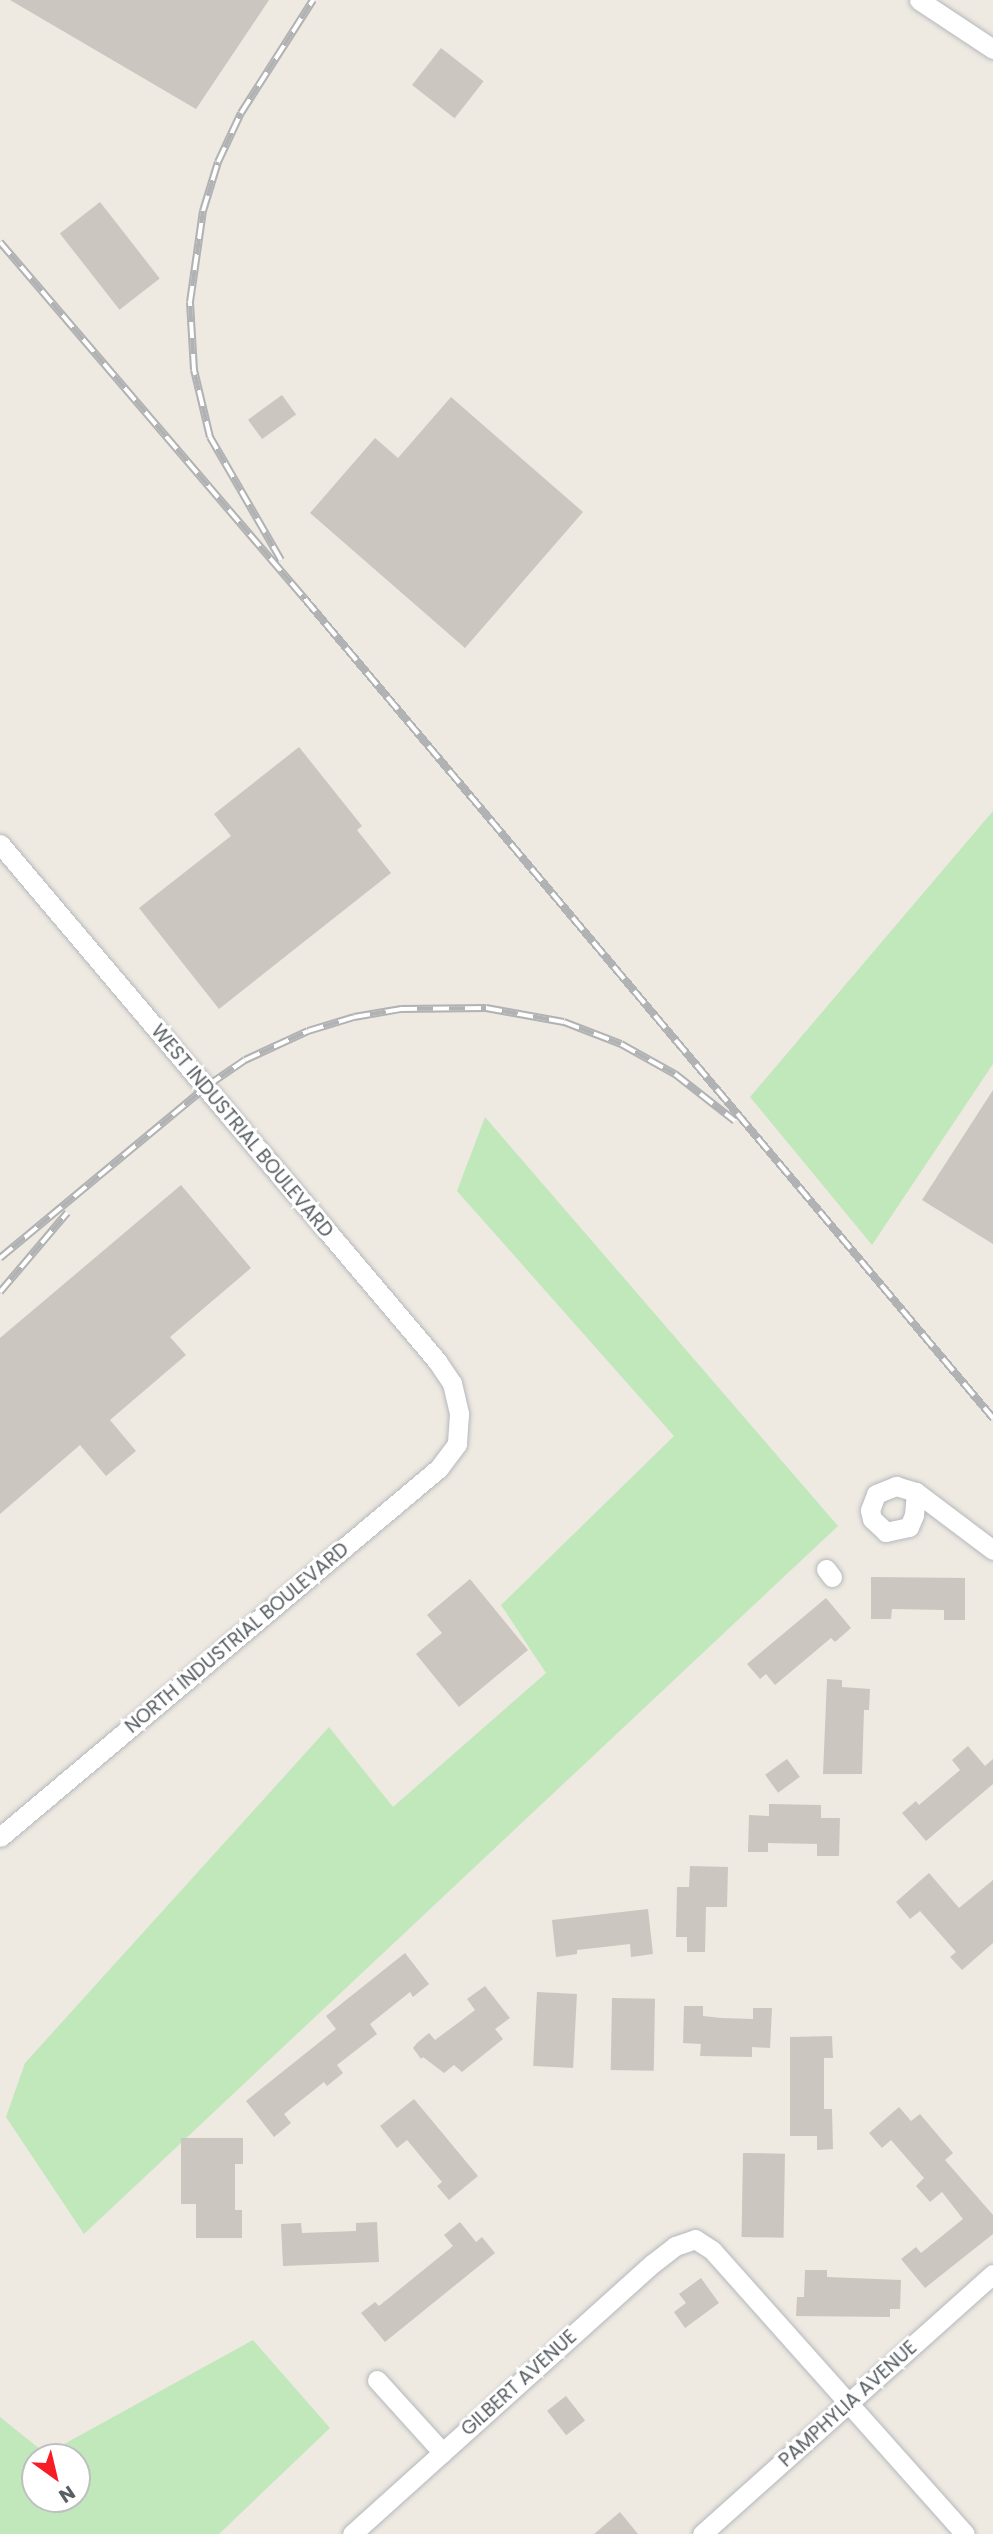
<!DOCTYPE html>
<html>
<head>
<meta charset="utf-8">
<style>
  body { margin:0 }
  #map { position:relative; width:993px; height:2534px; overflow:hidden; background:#eee9e1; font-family:Poppins,sans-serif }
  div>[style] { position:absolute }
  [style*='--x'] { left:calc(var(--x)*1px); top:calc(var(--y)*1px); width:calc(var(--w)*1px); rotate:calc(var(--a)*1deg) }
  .green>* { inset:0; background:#c0e8bb }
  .building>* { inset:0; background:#cbc6c0; transform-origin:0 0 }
  .roads { filter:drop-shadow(0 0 2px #b4b8bd) drop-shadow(0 0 2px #b4b8bd) }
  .minor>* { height:19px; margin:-9.5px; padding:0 9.5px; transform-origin:9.5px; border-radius:9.5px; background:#fff }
  .rail>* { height:8px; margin-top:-4px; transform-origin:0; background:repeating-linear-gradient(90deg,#fff 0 16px,#b1b2b3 0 32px); box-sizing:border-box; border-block:2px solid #b1b2b3 }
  span { translate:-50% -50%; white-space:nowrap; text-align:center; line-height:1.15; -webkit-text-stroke:6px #fff; paint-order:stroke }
  .street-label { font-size:19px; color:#595f63 }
  .north { position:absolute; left:21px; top:2443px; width:70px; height:70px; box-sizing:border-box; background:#fff; border:2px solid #bdbfc1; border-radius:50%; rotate:146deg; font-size:19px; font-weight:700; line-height:28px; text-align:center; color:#595f63 }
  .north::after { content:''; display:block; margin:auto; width:24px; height:32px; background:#f71d27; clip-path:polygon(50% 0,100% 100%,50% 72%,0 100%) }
</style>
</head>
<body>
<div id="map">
  <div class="green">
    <div style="clip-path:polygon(993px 811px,993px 1064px,872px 1245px,750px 1097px)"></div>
    <div style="clip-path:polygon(485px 1117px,838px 1526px,84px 2234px,6px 2117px,25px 2063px,329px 1727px,393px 1807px,546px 1673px,501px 1605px,674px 1436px,457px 1191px)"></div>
    <div style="clip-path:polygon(evenodd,253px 2340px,330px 2428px,219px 2534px,0 2534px,0 2417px,46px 2454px,253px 2340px,35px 2457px,77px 2457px,77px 2499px,35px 2499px,35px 2457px)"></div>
  </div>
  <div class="building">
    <div style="clip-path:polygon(10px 0,269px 0,196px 109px)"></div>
    <div style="left:441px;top:48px;width:54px;height:47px;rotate:38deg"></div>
    <div style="left:100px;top:202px;width:97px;height:51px;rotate:52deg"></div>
    <div style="left:282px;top:395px;width:24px;height:42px;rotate:54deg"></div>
    <div style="clip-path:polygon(451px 397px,583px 512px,465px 648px,310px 513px,375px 438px,398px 458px)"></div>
    <div style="clip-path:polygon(299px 747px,362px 826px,357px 830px,391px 873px,219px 1009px,139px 908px,231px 836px,214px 814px)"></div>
    <div style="clip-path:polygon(993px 1090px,993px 1244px,922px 1200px)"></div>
    <div style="clip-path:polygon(181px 1185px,251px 1268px,170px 1337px,186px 1355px,110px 1420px,136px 1451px,106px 1476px,80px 1445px,0 1514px,0 1338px)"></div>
    <div style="clip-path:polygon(871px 1577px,965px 1578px,965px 1620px,944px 1620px,944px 1610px,892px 1609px,891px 1619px,871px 1619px)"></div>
    <div style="clip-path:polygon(470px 1579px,528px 1650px,459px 1707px,416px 1654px,442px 1633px,427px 1615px)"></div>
    <div style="clip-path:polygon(826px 1598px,851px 1628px,835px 1642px,831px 1638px,775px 1685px,766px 1674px,760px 1679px,747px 1664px)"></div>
    <div style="clip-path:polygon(827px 1679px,842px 1680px,842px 1687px,870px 1689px,869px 1710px,864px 1710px,862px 1774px,823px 1774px)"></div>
    <div style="clip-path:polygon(968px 1746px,985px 1766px,993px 1759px,993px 1784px,926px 1841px,902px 1813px,916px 1801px,919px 1805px,960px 1770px,952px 1760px)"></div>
    <div style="left:787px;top:1759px;width:22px;height:27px;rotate:54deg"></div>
    <div style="clip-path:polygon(769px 1804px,821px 1805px,821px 1818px,840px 1818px,839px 1856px,817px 1856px,817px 1844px,768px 1843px,768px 1852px,748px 1852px,749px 1815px,769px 1816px)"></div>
    <div style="clip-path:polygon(690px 1866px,728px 1867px,727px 1907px,706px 1907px,705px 1952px,687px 1952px,687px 1937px,676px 1937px,677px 1887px,689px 1887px)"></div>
    <div style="clip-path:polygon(929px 1873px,959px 1908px,993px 1880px,993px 1943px,962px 1970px,950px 1957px,956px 1952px,920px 1911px,910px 1919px,896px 1902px)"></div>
    <div style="clip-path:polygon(648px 1909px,653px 1954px,631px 1957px,630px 1944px,577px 1950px,577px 1954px,556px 1957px,552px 1920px)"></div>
    <div style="clip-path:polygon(405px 1953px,429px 1984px,413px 1997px,410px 1992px,370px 2024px,377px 2034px,337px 2065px,343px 2073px,327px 2086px,324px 2082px,284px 2114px,291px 2123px,274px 2137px,246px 2101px,336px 2029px,326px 2016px)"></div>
    <div style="clip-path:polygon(485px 1986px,510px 2018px,495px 2029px,503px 2039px,462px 2072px,454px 2065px,444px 2073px,423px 2057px,421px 2059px,413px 2048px,417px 2043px,429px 2033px,435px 2040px,462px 2020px,475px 2010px,467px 1999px)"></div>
    <div style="left:537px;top:1992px;width:40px;height:74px;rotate:3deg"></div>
    <div style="left:612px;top:1998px;width:43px;height:72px;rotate:1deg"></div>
    <div style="clip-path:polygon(684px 2006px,703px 2006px,703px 2016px,721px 2018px,753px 2019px,753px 2008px,772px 2008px,770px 2048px,752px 2047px,752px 2057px,700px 2056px,701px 2044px,683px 2043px)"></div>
    <div style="clip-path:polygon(832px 2036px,833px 2058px,824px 2058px,824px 2109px,832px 2109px,833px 2149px,817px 2150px,817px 2136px,790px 2136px,790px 2037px)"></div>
    <div style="clip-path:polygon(414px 2099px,478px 2176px,449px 2200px,437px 2186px,442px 2182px,407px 2140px,397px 2148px,380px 2126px)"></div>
    <div style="clip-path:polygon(899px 2107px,911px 2121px,920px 2114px,953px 2153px,945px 2160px,993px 2215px,993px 2234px,925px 2288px,901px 2259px,916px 2247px,921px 2253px,963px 2219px,942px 2192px,930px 2202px,916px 2186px,924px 2178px,891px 2140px,882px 2148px,869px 2133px)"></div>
    <div style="clip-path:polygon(181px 2138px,243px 2138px,243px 2164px,235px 2164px,235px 2210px,242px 2210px,242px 2238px,196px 2238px,196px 2204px,181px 2204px)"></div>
    <div style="left:743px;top:2153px;width:42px;height:84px;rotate:1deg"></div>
    <div style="clip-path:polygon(377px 2222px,379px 2262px,283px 2266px,281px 2224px,301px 2223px,302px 2233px,356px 2231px,356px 2223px)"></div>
    <div style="clip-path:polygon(460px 2222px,476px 2242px,482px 2237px,495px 2253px,385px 2342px,361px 2313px,375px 2302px,379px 2306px,453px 2246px,444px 2235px)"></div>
    <div style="clip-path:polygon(805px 2270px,827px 2270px,827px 2277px,901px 2280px,900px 2309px,890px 2309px,890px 2317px,796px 2316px,797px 2297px,804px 2297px)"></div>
    <div style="clip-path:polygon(701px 2278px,719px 2303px,685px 2328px,674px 2312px,686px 2303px,679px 2294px)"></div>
    <div style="left:566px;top:2396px;width:31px;height:24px;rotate:52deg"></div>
    <div style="clip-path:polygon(620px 2512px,638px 2534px,594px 2534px)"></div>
  </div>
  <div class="roads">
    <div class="minor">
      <div style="--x:919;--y:0;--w:89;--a:33.5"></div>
      <div style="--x:0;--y:844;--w:677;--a:49.79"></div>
      <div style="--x:437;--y:1361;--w:27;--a:56"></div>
      <div style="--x:452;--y:1383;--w:32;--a:77"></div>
      <div style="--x:459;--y:1414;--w:30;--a:94"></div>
      <div style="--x:457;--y:1444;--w:30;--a:127"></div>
      <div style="--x:439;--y:1468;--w:573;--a:139.95"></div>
      <div style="--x:896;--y:1486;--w:21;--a:17"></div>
      <div style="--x:916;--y:1492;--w:23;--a:95"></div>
      <div style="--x:914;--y:1515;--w:13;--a:113"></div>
      <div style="--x:909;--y:1527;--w:24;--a:168"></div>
      <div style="--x:886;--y:1532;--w:19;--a:-137"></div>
      <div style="--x:872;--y:1519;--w:9;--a:-103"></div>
      <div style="--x:870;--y:1510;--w:17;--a:-69"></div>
      <div style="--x:876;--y:1494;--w:22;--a:-22"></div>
      <div style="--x:916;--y:1492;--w:96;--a:37"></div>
      <div style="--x:826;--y:1569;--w:10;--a:53"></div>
      <div style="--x:377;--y:2380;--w:98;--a:47.9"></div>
      <div style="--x:352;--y:2534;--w:404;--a:-42"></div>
      <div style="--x:652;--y:2264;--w:29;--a:-38"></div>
      <div style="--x:675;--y:2246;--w:21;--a:-19"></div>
      <div style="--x:695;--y:2239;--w:20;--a:33"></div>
      <div style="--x:712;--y:2250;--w:380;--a:48.3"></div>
      <div style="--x:702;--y:2534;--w:390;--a:-41.8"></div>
    </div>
  </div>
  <div class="rail">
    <div style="--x:0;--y:242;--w:470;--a:49.5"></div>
    <div style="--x:305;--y:599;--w:1070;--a:49.97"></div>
    <div style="--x:281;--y:560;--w:142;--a:-120"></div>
    <div style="--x:210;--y:437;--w:69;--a:-103.4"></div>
    <div style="--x:194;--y:370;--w:68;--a:-93.4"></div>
    <div style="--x:190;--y:302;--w:92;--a:-81.9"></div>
    <div style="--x:203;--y:211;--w:51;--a:-73"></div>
    <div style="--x:218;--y:162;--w:54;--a:-64.9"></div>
    <div style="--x:241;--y:113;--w:134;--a:-57.5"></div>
    <div style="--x:0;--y:1258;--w:269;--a:-39.7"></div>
    <div style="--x:207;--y:1086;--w:46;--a:-34.4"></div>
    <div style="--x:245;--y:1060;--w:69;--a:-24.7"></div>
    <div style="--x:308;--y:1031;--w:48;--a:-16.9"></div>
    <div style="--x:354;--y:1017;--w:48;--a:-9.7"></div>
    <div style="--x:401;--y:1009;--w:85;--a:-0.7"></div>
    <div style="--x:486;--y:1008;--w:79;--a:10.2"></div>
    <div style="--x:564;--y:1022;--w:61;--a:21.1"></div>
    <div style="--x:621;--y:1044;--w:62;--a:29.1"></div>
    <div style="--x:675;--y:1074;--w:76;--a:38.1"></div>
    <div style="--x:0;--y:1292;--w:104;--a:-49.7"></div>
  </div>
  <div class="street-label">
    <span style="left:242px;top:1131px;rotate:50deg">WEST INDUSTRIAL BOULEVARD</span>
    <span style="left:237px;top:1638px;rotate:-40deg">NORTH INDUSTRIAL BOULEVARD</span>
    <span style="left:519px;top:2383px;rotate:-42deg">GILBERT AVENUE</span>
    <span style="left:848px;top:2404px;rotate:-42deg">PAMPHYLIA AVENUE</span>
  </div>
  <div class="north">N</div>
</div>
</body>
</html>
